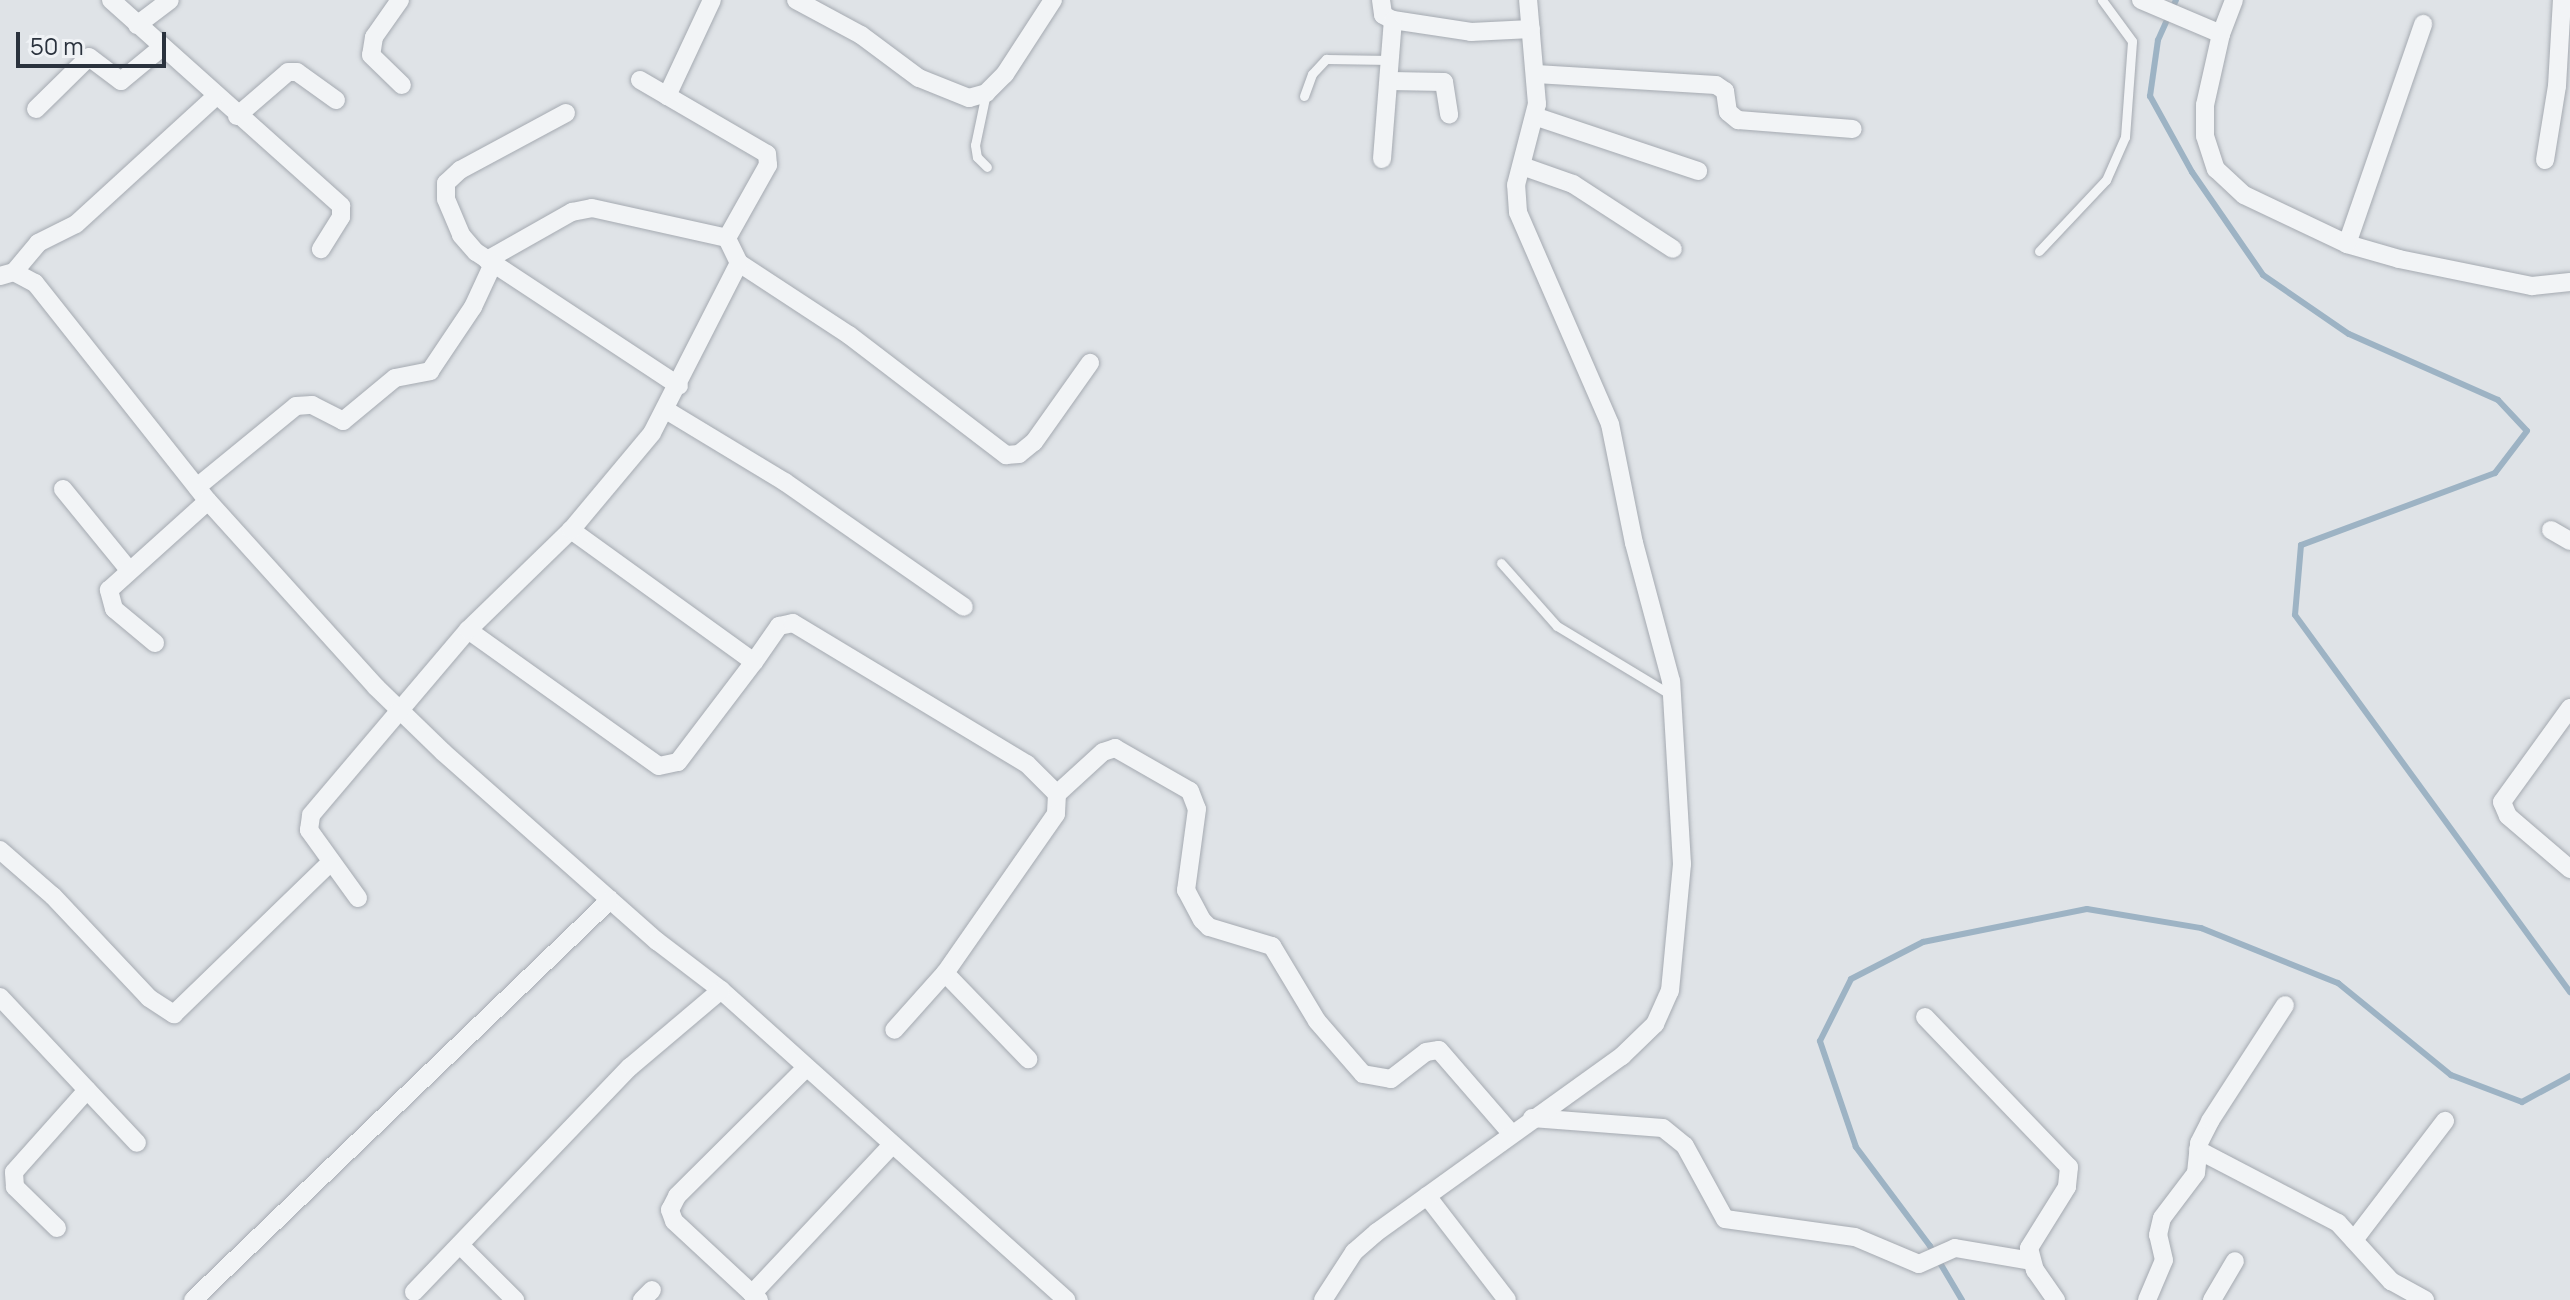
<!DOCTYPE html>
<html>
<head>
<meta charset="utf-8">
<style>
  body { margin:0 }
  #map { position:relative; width:2570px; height:1300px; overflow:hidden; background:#dfe3e7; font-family:Manrope,sans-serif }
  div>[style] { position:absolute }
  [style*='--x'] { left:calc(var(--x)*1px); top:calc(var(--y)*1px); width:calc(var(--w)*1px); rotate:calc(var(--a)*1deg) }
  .stream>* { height:6px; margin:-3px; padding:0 3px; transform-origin:3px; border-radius:3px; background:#9db3c4 }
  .roads { filter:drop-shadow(0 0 2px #a5aab1) drop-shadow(0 0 2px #a5aab1) }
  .service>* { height:9px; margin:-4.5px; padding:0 4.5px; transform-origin:4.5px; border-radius:4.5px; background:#f2f4f6 }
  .minor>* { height:18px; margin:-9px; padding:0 9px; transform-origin:9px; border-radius:9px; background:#f2f4f6 }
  span { translate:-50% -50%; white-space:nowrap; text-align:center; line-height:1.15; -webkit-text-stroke:6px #eff2f5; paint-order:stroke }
  .scale { position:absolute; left:16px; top:32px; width:150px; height:36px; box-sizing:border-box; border:4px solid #2a323d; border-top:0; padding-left:10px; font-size:24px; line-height:28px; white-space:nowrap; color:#2a323d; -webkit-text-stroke:6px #eff2f5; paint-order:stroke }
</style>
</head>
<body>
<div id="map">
  <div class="stream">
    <div style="--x:2176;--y:0;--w:44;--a:114.2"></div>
    <div style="--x:2158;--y:40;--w:57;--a:98.1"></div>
    <div style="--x:2150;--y:96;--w:87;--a:61.1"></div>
    <div style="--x:2192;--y:172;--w:125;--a:55.4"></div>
    <div style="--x:2263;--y:275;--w:104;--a:34.5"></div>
    <div style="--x:2349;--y:334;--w:163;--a:23.9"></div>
    <div style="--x:2498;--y:400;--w:42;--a:46.9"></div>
    <div style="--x:2527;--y:431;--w:53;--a:127.3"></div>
    <div style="--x:2495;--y:473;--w:207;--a:159.6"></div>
    <div style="--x:2301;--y:545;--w:70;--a:94.9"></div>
    <div style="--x:2295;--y:615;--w:467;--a:53.9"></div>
    <div style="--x:1962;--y:1300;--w:63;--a:-120.7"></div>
    <div style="--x:1930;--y:1246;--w:124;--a:-126.8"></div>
    <div style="--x:1856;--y:1147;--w:112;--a:-108.8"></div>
    <div style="--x:1820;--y:1041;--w:69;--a:-63.4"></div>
    <div style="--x:1851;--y:979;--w:81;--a:-27.2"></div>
    <div style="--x:1923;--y:942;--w:167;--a:-11.4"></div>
    <div style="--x:2087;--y:909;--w:116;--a:9.5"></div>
    <div style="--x:2201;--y:928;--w:148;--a:21.9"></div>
    <div style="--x:2338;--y:983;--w:146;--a:39.2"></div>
    <div style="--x:2451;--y:1075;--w:76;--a:20.8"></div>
    <div style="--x:2522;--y:1102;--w:55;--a:-28.4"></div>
  </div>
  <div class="roads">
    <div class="service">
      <div style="--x:986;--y:93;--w:53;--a:101.9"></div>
      <div style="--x:975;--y:145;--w:12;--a:81"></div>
      <div style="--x:977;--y:157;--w:14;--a:45"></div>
      <div style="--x:1304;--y:96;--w:23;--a:-70"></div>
      <div style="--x:1312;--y:74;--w:21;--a:-47"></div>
      <div style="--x:1326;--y:59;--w:64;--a:0.9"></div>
      <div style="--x:2039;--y:251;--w:98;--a:-46.7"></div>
      <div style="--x:2106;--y:180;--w:47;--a:-66.2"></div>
      <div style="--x:2125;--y:137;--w:96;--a:-85.8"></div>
      <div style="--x:2132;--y:41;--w:51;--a:-126.2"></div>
      <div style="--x:1501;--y:563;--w:84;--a:48.4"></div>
      <div style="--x:1557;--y:626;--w:135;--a:31.1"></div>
    </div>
    <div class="minor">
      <div style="--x:111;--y:0;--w:309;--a:41.8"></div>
      <div style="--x:341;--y:206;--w:11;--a:90"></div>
      <div style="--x:341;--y:217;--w:38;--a:122"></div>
      <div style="--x:400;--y:0;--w:45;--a:125.1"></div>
      <div style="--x:374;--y:37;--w:18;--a:99"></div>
      <div style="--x:371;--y:55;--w:43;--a:44.1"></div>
      <div style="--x:796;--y:0;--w:74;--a:28.3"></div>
      <div style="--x:861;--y:35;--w:72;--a:36.6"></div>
      <div style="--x:919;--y:78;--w:54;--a:21.8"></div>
      <div style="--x:969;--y:98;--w:18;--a:-16"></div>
      <div style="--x:986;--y:93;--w:27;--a:-45"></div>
      <div style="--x:1005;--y:74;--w:88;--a:-57"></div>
      <div style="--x:1381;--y:0;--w:15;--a:82"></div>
      <div style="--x:1383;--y:15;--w:11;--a:27"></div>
      <div style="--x:1393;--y:20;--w:79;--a:8.7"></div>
      <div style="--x:1471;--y:32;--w:60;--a:-2.9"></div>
      <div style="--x:2141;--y:0;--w:87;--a:23"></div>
      <div style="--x:2221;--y:34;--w:73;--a:102.7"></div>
      <div style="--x:2205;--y:105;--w:31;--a:90"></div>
      <div style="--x:2205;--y:136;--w:35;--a:72"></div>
      <div style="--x:2216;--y:169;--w:38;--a:43"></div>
      <div style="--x:2244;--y:195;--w:114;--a:25.4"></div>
      <div style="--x:2347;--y:244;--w:54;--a:16.1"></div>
      <div style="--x:2399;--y:259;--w:136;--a:11.5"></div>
      <div style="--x:2532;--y:286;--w:38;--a:-6"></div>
      <div style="--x:137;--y:25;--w:41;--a:-37.1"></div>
      <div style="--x:2221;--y:34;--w:36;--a:-69"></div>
      <div style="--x:1536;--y:74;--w:180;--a:3.5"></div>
      <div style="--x:1716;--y:85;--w:11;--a:34"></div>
      <div style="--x:1725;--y:91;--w:21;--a:82"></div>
      <div style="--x:1728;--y:112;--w:13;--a:39"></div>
      <div style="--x:1738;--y:120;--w:115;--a:4.5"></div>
      <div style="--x:1391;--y:81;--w:53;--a:1.1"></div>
      <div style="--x:1444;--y:82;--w:33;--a:81"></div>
      <div style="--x:667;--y:96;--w:106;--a:-64.9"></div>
      <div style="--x:36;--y:109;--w:74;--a:-44.5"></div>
      <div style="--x:89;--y:57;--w:40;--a:37"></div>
      <div style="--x:121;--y:81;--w:52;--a:-39.5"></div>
      <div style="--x:566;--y:113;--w:120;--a:151.7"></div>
      <div style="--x:460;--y:170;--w:19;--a:137"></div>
      <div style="--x:446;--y:183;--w:16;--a:90"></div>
      <div style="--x:446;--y:199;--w:39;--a:67"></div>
      <div style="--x:461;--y:235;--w:23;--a:49"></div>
      <div style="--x:476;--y:252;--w:243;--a:33.4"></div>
      <div style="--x:237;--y:116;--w:67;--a:-40.8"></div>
      <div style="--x:288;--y:72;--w:9;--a:0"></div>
      <div style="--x:297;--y:72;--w:48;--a:35.7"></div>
      <div style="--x:1537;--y:117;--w:170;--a:18.5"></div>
      <div style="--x:1382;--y:159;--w:139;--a:-85.5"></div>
      <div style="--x:2545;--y:160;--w:75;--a:-80.8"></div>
      <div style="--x:2557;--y:86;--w:86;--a:-86.7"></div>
      <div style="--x:1522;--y:166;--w:54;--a:19.4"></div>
      <div style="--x:1573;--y:184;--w:119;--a:33"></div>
      <div style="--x:2347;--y:244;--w:233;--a:-70.9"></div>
      <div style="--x:487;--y:260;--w:98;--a:-29.5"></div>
      <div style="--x:572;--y:212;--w:20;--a:-11"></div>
      <div style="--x:592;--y:208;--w:138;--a:12.5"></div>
      <div style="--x:739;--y:263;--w:131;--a:33.2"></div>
      <div style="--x:849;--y:335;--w:198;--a:37.4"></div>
      <div style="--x:1006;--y:455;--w:13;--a:-4"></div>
      <div style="--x:1019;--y:454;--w:19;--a:-39"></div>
      <div style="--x:1034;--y:442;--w:97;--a:-54.7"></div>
      <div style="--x:14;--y:272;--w:38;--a:-50"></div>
      <div style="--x:38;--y:243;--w:42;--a:-26.6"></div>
      <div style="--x:76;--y:224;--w:188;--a:-42.4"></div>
      <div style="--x:0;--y:276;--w:15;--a:-16"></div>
      <div style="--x:14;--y:272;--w:24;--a:28"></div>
      <div style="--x:35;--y:283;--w:278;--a:51.6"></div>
      <div style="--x:208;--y:501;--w:251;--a:47.9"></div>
      <div style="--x:376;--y:687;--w:93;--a:44.1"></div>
      <div style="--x:443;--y:752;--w:286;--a:41.5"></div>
      <div style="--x:657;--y:941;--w:81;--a:37.4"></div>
      <div style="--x:721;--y:990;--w:464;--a:41.9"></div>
      <div style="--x:666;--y:410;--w:139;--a:31.2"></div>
      <div style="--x:785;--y:482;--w:218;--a:34.9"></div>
      <div style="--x:197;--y:487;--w:128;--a:-39.3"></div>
      <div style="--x:296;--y:406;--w:16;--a:-4"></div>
      <div style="--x:312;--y:405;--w:35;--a:27"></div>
      <div style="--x:343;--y:421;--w:67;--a:-39.6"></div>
      <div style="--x:395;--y:378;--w:36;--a:-11"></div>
      <div style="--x:430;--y:371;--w:77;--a:-56.1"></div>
      <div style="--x:473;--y:307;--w:47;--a:-65.1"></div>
      <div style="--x:63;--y:489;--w:104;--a:50.8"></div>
      <div style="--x:2551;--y:530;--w:22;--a:30"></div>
      <div style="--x:468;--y:630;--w:234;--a:35.5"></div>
      <div style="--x:659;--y:766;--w:19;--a:-12"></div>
      <div style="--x:678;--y:762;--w:126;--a:-52.8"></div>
      <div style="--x:754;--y:662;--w:226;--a:-144.2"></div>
      <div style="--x:155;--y:643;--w:53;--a:-140.3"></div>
      <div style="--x:114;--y:609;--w:20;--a:-105"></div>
      <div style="--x:109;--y:590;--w:133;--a:-42"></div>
      <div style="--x:754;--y:662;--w:44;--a:-55.2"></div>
      <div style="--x:779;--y:626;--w:14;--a:-12"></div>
      <div style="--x:793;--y:623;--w:273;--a:31.1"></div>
      <div style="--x:1027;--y:764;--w:42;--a:45"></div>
      <div style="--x:1057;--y:794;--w:20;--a:93"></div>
      <div style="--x:1056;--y:814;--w:194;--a:124.9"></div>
      <div style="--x:945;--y:973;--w:76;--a:131.8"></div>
      <div style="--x:2570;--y:708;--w:116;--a:125.9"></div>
      <div style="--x:2502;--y:802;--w:15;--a:67"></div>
      <div style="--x:2508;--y:816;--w:82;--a:40.5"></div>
      <div style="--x:1057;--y:794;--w:62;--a:-42.4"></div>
      <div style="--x:1103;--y:752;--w:13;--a:-18"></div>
      <div style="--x:1115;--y:748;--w:86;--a:29.8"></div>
      <div style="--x:1190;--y:791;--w:19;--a:69"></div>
      <div style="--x:1197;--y:809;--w:82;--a:97.7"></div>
      <div style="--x:1186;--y:890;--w:34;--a:62"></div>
      <div style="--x:1202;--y:920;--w:10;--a:45"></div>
      <div style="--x:1209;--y:927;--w:66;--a:16.8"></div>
      <div style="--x:1272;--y:946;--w:87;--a:59"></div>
      <div style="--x:1317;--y:1021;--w:70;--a:49"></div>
      <div style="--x:1363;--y:1074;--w:28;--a:10"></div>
      <div style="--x:1391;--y:1079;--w:44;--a:-37.6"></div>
      <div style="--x:1426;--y:1052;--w:13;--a:-9"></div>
      <div style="--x:1439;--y:1050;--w:110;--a:49.1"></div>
      <div style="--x:0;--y:850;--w:70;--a:41"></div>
      <div style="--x:53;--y:896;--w:140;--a:46.7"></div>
      <div style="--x:149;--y:998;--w:30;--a:33"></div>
      <div style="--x:174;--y:1014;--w:219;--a:-44.1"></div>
      <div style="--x:358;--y:898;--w:84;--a:-125.8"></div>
      <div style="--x:309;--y:830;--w:15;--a:-82"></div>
      <div style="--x:311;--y:815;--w:243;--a:-49.7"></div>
      <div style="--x:468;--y:630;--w:144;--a:-44.2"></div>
      <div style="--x:571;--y:530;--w:126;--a:-50.1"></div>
      <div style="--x:652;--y:433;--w:191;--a:-62.9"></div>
      <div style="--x:739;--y:263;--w:28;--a:-116"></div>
      <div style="--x:727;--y:238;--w:84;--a:-60.7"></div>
      <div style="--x:768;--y:165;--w:11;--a:-95"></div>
      <div style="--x:767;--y:154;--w:147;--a:-149.8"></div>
      <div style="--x:945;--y:973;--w:120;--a:46"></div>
      <div style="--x:0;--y:997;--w:200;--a:46.8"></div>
      <div style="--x:1925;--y:1017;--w:208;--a:46.2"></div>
      <div style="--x:2069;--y:1167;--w:20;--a:96"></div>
      <div style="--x:2067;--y:1187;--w:72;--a:121.9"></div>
      <div style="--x:2029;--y:1248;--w:23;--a:75"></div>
      <div style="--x:2035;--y:1270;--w:37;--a:55"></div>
      <div style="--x:1532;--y:1118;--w:131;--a:4.4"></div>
      <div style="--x:1663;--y:1128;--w:28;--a:39"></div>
      <div style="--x:1685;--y:1146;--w:83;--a:61.3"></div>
      <div style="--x:1725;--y:1219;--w:131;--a:7.9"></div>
      <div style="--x:1855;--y:1237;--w:69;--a:22.9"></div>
      <div style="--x:1919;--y:1264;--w:39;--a:-24"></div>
      <div style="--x:1955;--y:1248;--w:77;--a:9.7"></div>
      <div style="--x:2198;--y:1150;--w:158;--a:27.5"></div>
      <div style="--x:2338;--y:1223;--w:79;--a:47.6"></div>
      <div style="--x:2391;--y:1281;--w:39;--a:29"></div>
      <div style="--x:1427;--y:1196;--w:131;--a:52.4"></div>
      <div style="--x:57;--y:1228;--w:59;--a:-135.7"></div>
      <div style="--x:15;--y:1187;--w:15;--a:-94"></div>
      <div style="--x:14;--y:1172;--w:110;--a:-48.3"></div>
      <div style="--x:2354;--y:1240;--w:150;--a:-52.6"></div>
      <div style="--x:460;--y:1245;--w:78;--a:45"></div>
      <div style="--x:414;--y:1292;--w:312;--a:-46.2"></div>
      <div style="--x:630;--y:1067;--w:119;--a:-40.2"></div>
      <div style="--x:752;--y:1294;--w:203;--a:-46.8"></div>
      <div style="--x:193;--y:1300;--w:578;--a:-43.81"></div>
      <div style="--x:642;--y:1300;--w:14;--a:-45"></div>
      <div style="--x:759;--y:1300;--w:116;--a:-137.1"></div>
      <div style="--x:674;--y:1221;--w:12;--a:-110"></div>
      <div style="--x:670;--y:1210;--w:16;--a:-63"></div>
      <div style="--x:677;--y:1196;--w:182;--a:-44.8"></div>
      <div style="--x:1323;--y:1300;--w:57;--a:-57.1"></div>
      <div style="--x:1354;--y:1252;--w:30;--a:-41"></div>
      <div style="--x:1377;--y:1232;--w:302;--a:-35.7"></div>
      <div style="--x:1622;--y:1056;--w:46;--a:-44.1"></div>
      <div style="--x:1655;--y:1024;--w:36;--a:-66"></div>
      <div style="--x:1670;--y:991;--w:128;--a:-84.6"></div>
      <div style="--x:1682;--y:864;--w:183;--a:-93.4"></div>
      <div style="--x:1671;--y:681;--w:143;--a:-105"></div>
      <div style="--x:1634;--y:543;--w:121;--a:-101.4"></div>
      <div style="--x:1610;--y:424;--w:231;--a:-113.5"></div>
      <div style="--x:1518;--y:212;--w:27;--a:-94"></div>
      <div style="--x:1516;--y:185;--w:84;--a:-75.5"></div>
      <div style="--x:1537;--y:104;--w:104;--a:-94.9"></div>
      <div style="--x:2147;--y:1300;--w:43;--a:-67"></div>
      <div style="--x:2164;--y:1260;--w:26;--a:-103"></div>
      <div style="--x:2158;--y:1235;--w:17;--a:-77"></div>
      <div style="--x:2162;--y:1218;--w:56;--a:-52.9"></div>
      <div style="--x:2196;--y:1173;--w:30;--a:-84"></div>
      <div style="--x:2199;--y:1143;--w:25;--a:-63"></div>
      <div style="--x:2210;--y:1121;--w:138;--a:-57.1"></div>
      <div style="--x:2212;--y:1300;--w:45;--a:-59.5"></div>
    </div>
  </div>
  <div class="scale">50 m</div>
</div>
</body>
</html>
